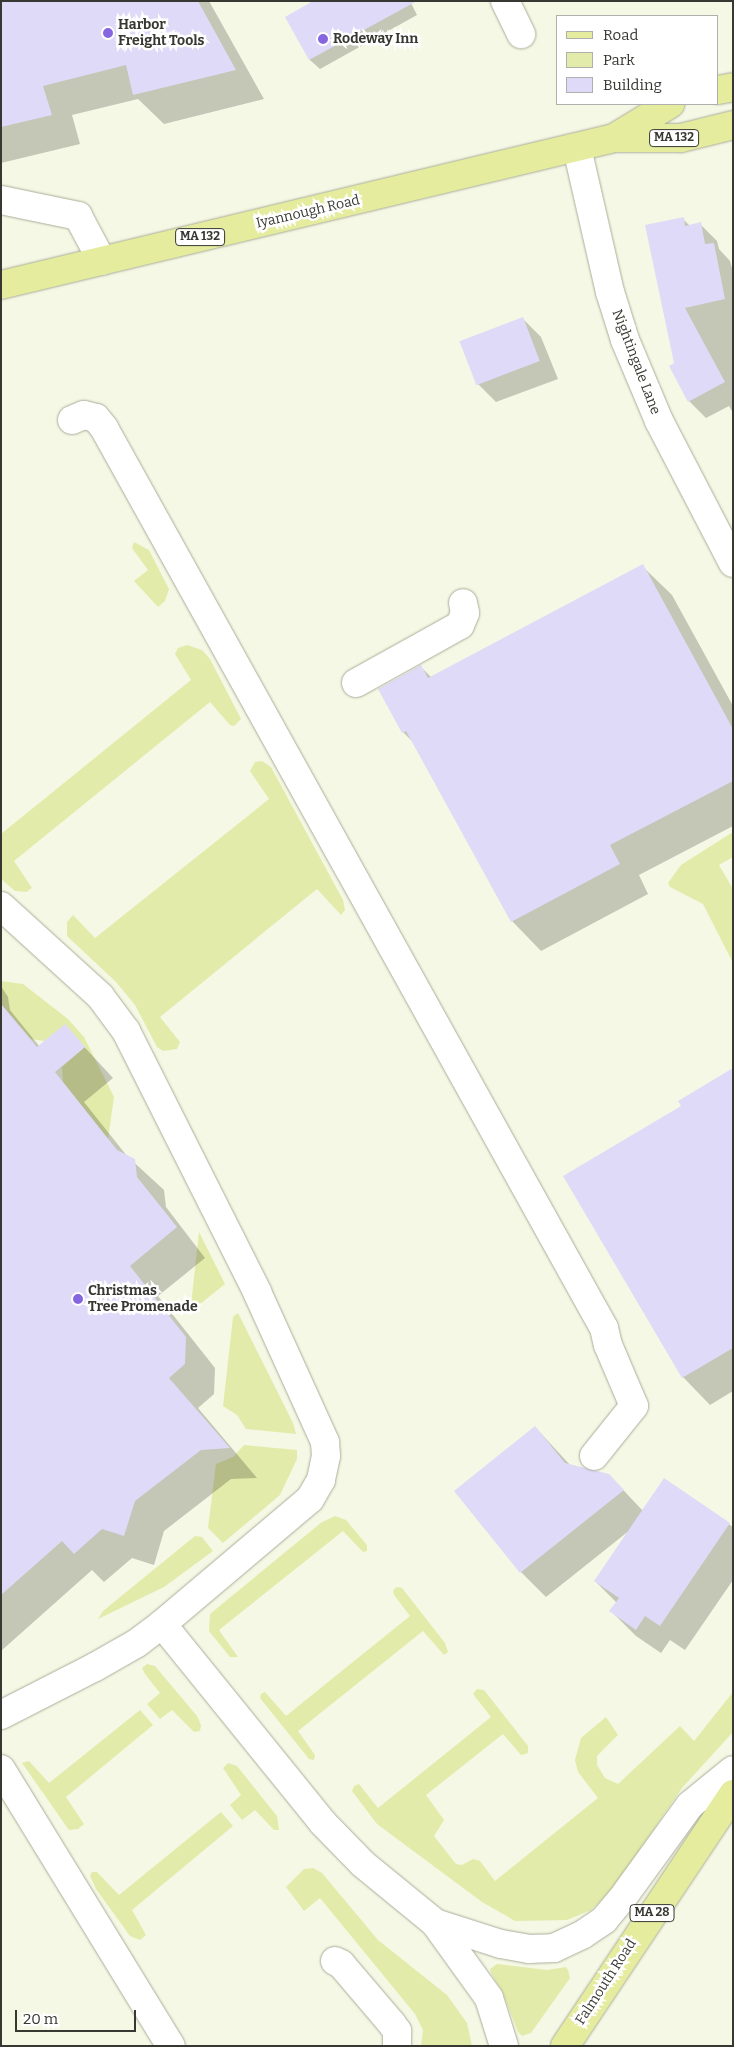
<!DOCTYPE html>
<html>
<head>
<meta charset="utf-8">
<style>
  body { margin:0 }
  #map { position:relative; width:734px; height:2047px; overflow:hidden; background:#f5f8e4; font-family:Bitter,serif }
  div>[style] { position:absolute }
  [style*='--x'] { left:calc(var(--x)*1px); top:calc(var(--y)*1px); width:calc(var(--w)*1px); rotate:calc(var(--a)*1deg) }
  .green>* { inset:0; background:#e3ebaa }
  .shadow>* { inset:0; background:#0003 }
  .building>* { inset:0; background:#dedaf8; transform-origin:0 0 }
  .roads { filter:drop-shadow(0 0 1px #aaad9a) drop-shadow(0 0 1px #aaad9a) }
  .minor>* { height:28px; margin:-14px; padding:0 14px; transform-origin:14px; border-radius:14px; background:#fff }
  .major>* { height:28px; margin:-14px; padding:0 14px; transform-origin:14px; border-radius:14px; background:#e5ec9d }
  .dots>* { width:14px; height:14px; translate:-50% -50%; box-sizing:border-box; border:2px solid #fff; border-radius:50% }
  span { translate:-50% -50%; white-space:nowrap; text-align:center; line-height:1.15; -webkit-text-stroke:5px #fff; paint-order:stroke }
  .shield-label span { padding:1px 4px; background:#fff; border:1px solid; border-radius:4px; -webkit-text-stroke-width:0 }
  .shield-label { font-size:12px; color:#373831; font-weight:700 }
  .poi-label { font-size:14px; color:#373831; font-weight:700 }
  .left { translate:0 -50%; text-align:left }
  .street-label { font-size:14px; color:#373831 }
  .frame { position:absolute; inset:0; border:2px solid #373831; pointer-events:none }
  .legend { position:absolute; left:556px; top:15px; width:162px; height:90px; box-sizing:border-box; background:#fff; border:1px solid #afafad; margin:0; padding:6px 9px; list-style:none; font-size:15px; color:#373831 }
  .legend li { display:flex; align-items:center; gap:10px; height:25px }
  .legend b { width:25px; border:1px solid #afafad }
  .scale { position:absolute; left:15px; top:2010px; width:121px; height:22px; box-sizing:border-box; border:2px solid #373831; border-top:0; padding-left:6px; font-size:15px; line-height:18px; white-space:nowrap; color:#373831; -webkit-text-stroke:4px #fff; paint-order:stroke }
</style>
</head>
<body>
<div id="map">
  <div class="green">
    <div style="clip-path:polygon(134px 542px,149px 550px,169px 589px,165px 601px,158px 607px,134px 581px,148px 570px,132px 548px)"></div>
    <div style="clip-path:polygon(187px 645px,202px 650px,210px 659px,241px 719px,234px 726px,230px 725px,210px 702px,14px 861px,32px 888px,26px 892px,15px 891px,1px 879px,1px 834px,191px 680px,175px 654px,178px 648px)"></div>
    <div style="clip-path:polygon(262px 761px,271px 767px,343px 900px,345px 910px,341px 915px,317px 889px,160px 1017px,180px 1042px,177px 1049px,163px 1051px,157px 1047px,135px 1005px,116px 982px,67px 936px,67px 922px,73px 915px,95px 938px,269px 799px,250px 771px,255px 762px)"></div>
    <div style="clip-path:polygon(733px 832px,733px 857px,719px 865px,733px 889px,733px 963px,703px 904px,670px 887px,668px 883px,681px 865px)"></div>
    <div style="clip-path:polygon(1px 981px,23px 984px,68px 1019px,84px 1037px,114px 1097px,108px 1139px,63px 1082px,62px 1067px,85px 1047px,31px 1039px,1px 1004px)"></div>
    <div style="clip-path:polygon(199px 1232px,225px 1284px,195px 1308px,191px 1305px)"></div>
    <div style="clip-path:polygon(238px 1313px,293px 1423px,296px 1434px,246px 1429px,237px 1415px,223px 1406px,233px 1317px)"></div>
    <div style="clip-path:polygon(244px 1445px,297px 1450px,297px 1459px,280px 1495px,223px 1543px,208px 1528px,216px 1464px,233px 1457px)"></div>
    <div style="clip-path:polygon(335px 1516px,346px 1520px,367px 1545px,367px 1551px,363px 1552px,343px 1531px,219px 1630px,238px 1657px,230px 1657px,209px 1631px,210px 1614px,322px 1522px)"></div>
    <div style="clip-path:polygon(195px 1536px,202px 1537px,213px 1551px,164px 1587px,98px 1619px,103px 1611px)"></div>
    <div style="clip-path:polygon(397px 1587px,402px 1588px,445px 1643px,448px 1652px,444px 1655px,423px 1631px,298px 1731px,315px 1755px,314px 1760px,309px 1759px,260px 1698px,261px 1694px,265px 1692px,286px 1716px,410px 1616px,394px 1595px,393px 1590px)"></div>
    <div style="clip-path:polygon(147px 1664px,155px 1666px,197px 1716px,201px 1725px,200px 1731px,194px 1732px,172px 1710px,160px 1719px,147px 1704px,160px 1693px,145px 1674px,142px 1668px)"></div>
    <div style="clip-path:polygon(477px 1689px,484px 1690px,528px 1746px,528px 1753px,521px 1755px,503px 1734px,426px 1795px,444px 1820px,434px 1836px,456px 1864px,462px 1865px,473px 1859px,480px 1861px,495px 1881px,598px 1798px,578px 1772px,575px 1760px,581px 1738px,606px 1717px,618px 1735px,597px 1756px,597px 1765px,605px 1778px,618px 1784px,680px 1726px,694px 1741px,733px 1692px,733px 1732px,682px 1788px,613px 1889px,591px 1910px,567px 1920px,515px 1921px,482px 1902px,377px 1824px,352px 1791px,354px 1786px,359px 1784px,378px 1808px,491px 1717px,473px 1694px)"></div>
    <div style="clip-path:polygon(140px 1710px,153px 1725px,66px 1797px,84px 1824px,78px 1829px,69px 1830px,22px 1763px,29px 1761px,49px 1783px)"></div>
    <div style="clip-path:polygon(228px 1763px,237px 1766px,277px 1816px,279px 1830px,274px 1830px,255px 1810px,242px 1820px,230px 1805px,241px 1795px,223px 1768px)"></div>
    <div style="clip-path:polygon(221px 1812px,233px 1826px,132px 1910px,146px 1935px,140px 1940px,130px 1936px,96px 1889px,90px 1876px,92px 1872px,97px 1872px,119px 1895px)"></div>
    <div style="clip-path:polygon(313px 1868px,322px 1873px,378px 1940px,447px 1995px,467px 2023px,472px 2046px,421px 2046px,423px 2030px,415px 2014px,320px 1898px,304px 1911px,286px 1887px,304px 1869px)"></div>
    <div style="clip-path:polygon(497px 1964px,547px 1970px,566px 1967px,568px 1970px,570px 1978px,531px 2033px,522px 2036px,518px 2032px,502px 1991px,491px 1973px,490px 1969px)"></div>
  </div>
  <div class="shadow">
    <div style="clip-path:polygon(1px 1px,209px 1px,264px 99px,164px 124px,138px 99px,72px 115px,80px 144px,1px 163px)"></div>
    <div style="clip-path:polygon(410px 1px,417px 15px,320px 69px,310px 60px,287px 17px)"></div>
    <div style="clip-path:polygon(683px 219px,690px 226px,700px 224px,717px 241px,719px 249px,730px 261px,733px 272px,733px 413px,729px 406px,706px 418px,689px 401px,676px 363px)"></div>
    <div style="clip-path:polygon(523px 319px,541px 337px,558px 379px,496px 402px,478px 384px)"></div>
    <div style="clip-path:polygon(642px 566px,672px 595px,733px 706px,733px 826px,639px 875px,648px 894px,541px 951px,512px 921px,415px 744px,403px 732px,421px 667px,431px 677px)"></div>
    <div style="clip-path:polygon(1px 986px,8px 997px,10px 1010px,40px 1047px,65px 1026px,113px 1078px,84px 1102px,127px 1156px,164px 1190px,166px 1207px,205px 1258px,158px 1296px,215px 1368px,214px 1394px,198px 1408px,257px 1478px,231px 1479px,164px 1531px,154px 1565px,132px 1558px,104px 1582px,92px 1570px,1px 1651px)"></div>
    <div style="clip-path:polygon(733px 1069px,733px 1391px,710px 1405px,683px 1377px,683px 1106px)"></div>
    <div style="clip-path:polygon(535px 1427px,571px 1466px,609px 1475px,643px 1511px,665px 1480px,733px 1527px,733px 1580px,685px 1650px,670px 1640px,661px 1653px,636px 1636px,611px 1611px,617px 1603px,595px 1581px,630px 1530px,546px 1597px,521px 1572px,456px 1491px)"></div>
  </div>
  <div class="building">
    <div style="clip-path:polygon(1px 1px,198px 1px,236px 70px,133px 95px,126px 65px,43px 86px,52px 115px,1px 127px)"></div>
    <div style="clip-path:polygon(313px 1px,417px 1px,309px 60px,285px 17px)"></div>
    <div style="clip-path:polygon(684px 217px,685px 226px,701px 222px,705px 244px,714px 243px,725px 299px,685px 308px,725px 382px,688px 402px,669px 366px,674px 363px,645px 225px)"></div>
    <div style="left:523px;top:317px;width:47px;height:68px;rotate:69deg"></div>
    <div style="clip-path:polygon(643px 564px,733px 729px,733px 781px,610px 845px,620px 864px,511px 922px,406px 731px,402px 733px,378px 689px,421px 665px,428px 678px)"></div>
    <div style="clip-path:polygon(1px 1004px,37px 1047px,65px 1024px,85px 1047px,55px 1072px,117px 1150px,135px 1159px,137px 1177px,177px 1227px,130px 1266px,186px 1337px,185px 1364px,169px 1378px,230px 1448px,201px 1450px,135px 1501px,124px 1536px,102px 1529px,74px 1554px,62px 1541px,1px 1595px)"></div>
    <div style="clip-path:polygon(733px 1068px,733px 1348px,682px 1378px,563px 1176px,681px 1106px,678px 1101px)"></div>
    <div style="clip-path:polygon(535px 1426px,565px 1463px,609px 1474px,624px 1490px,520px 1573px,454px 1491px)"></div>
    <div style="clip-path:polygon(664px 1478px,730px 1523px,660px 1626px,645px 1616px,636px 1630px,609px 1611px,619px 1598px,594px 1581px)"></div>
  </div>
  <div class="roads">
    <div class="minor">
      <div style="--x:505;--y:1;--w:37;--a:64"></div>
      <div style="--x:577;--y:148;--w:148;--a:77.1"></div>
      <div style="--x:610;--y:292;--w:50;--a:72.6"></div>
      <div style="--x:625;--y:340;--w:88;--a:67.2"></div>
      <div style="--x:659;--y:421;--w:160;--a:62.5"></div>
      <div style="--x:1;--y:200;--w:79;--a:11.7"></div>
      <div style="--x:78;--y:216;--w:51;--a:61.9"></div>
      <div style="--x:72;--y:420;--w:13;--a:-23"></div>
      <div style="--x:84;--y:415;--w:12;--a:14"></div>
      <div style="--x:96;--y:418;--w:13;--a:51"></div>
      <div style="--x:104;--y:428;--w:1030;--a:60.95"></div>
      <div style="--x:604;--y:1328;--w:17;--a:77"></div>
      <div style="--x:608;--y:1345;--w:66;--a:66.9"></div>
      <div style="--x:634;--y:1406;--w:64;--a:128.7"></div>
      <div style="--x:356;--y:683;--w:119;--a:-29.1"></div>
      <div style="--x:460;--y:625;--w:13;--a:-67"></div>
      <div style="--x:465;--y:613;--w:10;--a:-101"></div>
      <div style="--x:1;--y:906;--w:134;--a:42.3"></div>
      <div style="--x:100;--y:996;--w:44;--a:53.4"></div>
      <div style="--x:126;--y:1031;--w:292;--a:63.3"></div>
      <div style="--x:257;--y:1292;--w:165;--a:65.6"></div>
      <div style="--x:325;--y:1442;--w:14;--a:86"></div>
      <div style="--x:326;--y:1456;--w:25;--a:102"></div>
      <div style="--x:321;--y:1480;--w:22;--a:120"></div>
      <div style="--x:310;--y:1499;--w:194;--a:139.8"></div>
      <div style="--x:162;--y:1624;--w:256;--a:51"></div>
      <div style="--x:323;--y:1823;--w:57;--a:45.7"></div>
      <div style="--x:363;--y:1864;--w:93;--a:39.3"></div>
      <div style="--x:1;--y:1715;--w:106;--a:-27.1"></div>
      <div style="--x:95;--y:1667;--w:48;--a:-29.7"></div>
      <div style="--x:137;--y:1643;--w:31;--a:-37"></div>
      <div style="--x:1;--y:1769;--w:325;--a:58.5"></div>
      <div style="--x:335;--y:1961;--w:7;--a:27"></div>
      <div style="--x:341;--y:1964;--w:79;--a:49.6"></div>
      <div style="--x:392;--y:2024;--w:9;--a:54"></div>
      <div style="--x:397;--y:2031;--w:15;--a:90"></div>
      <div style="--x:504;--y:2046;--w:50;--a:-107.4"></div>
      <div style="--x:489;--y:1998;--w:92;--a:-125.8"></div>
      <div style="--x:435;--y:1923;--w:69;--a:17.7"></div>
      <div style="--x:501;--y:1944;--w:28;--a:10"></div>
      <div style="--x:529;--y:1949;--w:25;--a:-2"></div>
      <div style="--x:554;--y:1948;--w:31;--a:-25"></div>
      <div style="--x:582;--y:1935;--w:27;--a:-34"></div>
      <div style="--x:604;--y:1920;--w:26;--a:-50"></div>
      <div style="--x:621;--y:1900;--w:117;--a:-54"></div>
      <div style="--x:690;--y:1805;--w:55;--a:-39.1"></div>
    </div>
    <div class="major">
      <div style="--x:718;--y:90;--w:15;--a:-11"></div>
      <div style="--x:614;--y:138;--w:66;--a:-31.3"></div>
      <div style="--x:1;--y:285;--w:630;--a:-13.49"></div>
      <div style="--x:614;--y:138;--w:67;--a:0"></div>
      <div style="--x:681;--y:138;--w:54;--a:-14"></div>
      <div style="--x:565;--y:2046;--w:303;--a:-56.3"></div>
    </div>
  </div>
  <div class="dots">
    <div style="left:108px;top:33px;background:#8665e0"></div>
    <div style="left:323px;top:39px;background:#8665e0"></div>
    <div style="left:78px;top:1299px;background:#8665e0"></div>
  </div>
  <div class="shield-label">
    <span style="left:674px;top:138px">MA 132</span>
    <span style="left:200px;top:237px">MA 132</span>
    <span style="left:652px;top:1913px">MA 28</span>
  </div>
  <div class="poi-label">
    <span class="left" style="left:118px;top:33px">Harbor<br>Freight Tools</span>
    <span class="left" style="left:333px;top:39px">Rodeway Inn</span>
    <span class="left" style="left:88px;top:1299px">Christmas<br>Tree Promenade</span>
  </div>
  <div class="street-label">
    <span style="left:308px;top:212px;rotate:-13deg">Iyannough Road</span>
    <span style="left:636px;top:362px;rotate:69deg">Nightingale Lane</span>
    <span style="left:606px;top:1982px;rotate:-57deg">Falmouth Road</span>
  </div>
  <div class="frame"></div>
  <ul class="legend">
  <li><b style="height:6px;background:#e5ec9d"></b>Road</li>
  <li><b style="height:14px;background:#e3ebaa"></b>Park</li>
  <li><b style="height:14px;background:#dedaf8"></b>Building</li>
  </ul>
  <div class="scale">20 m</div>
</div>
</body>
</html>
